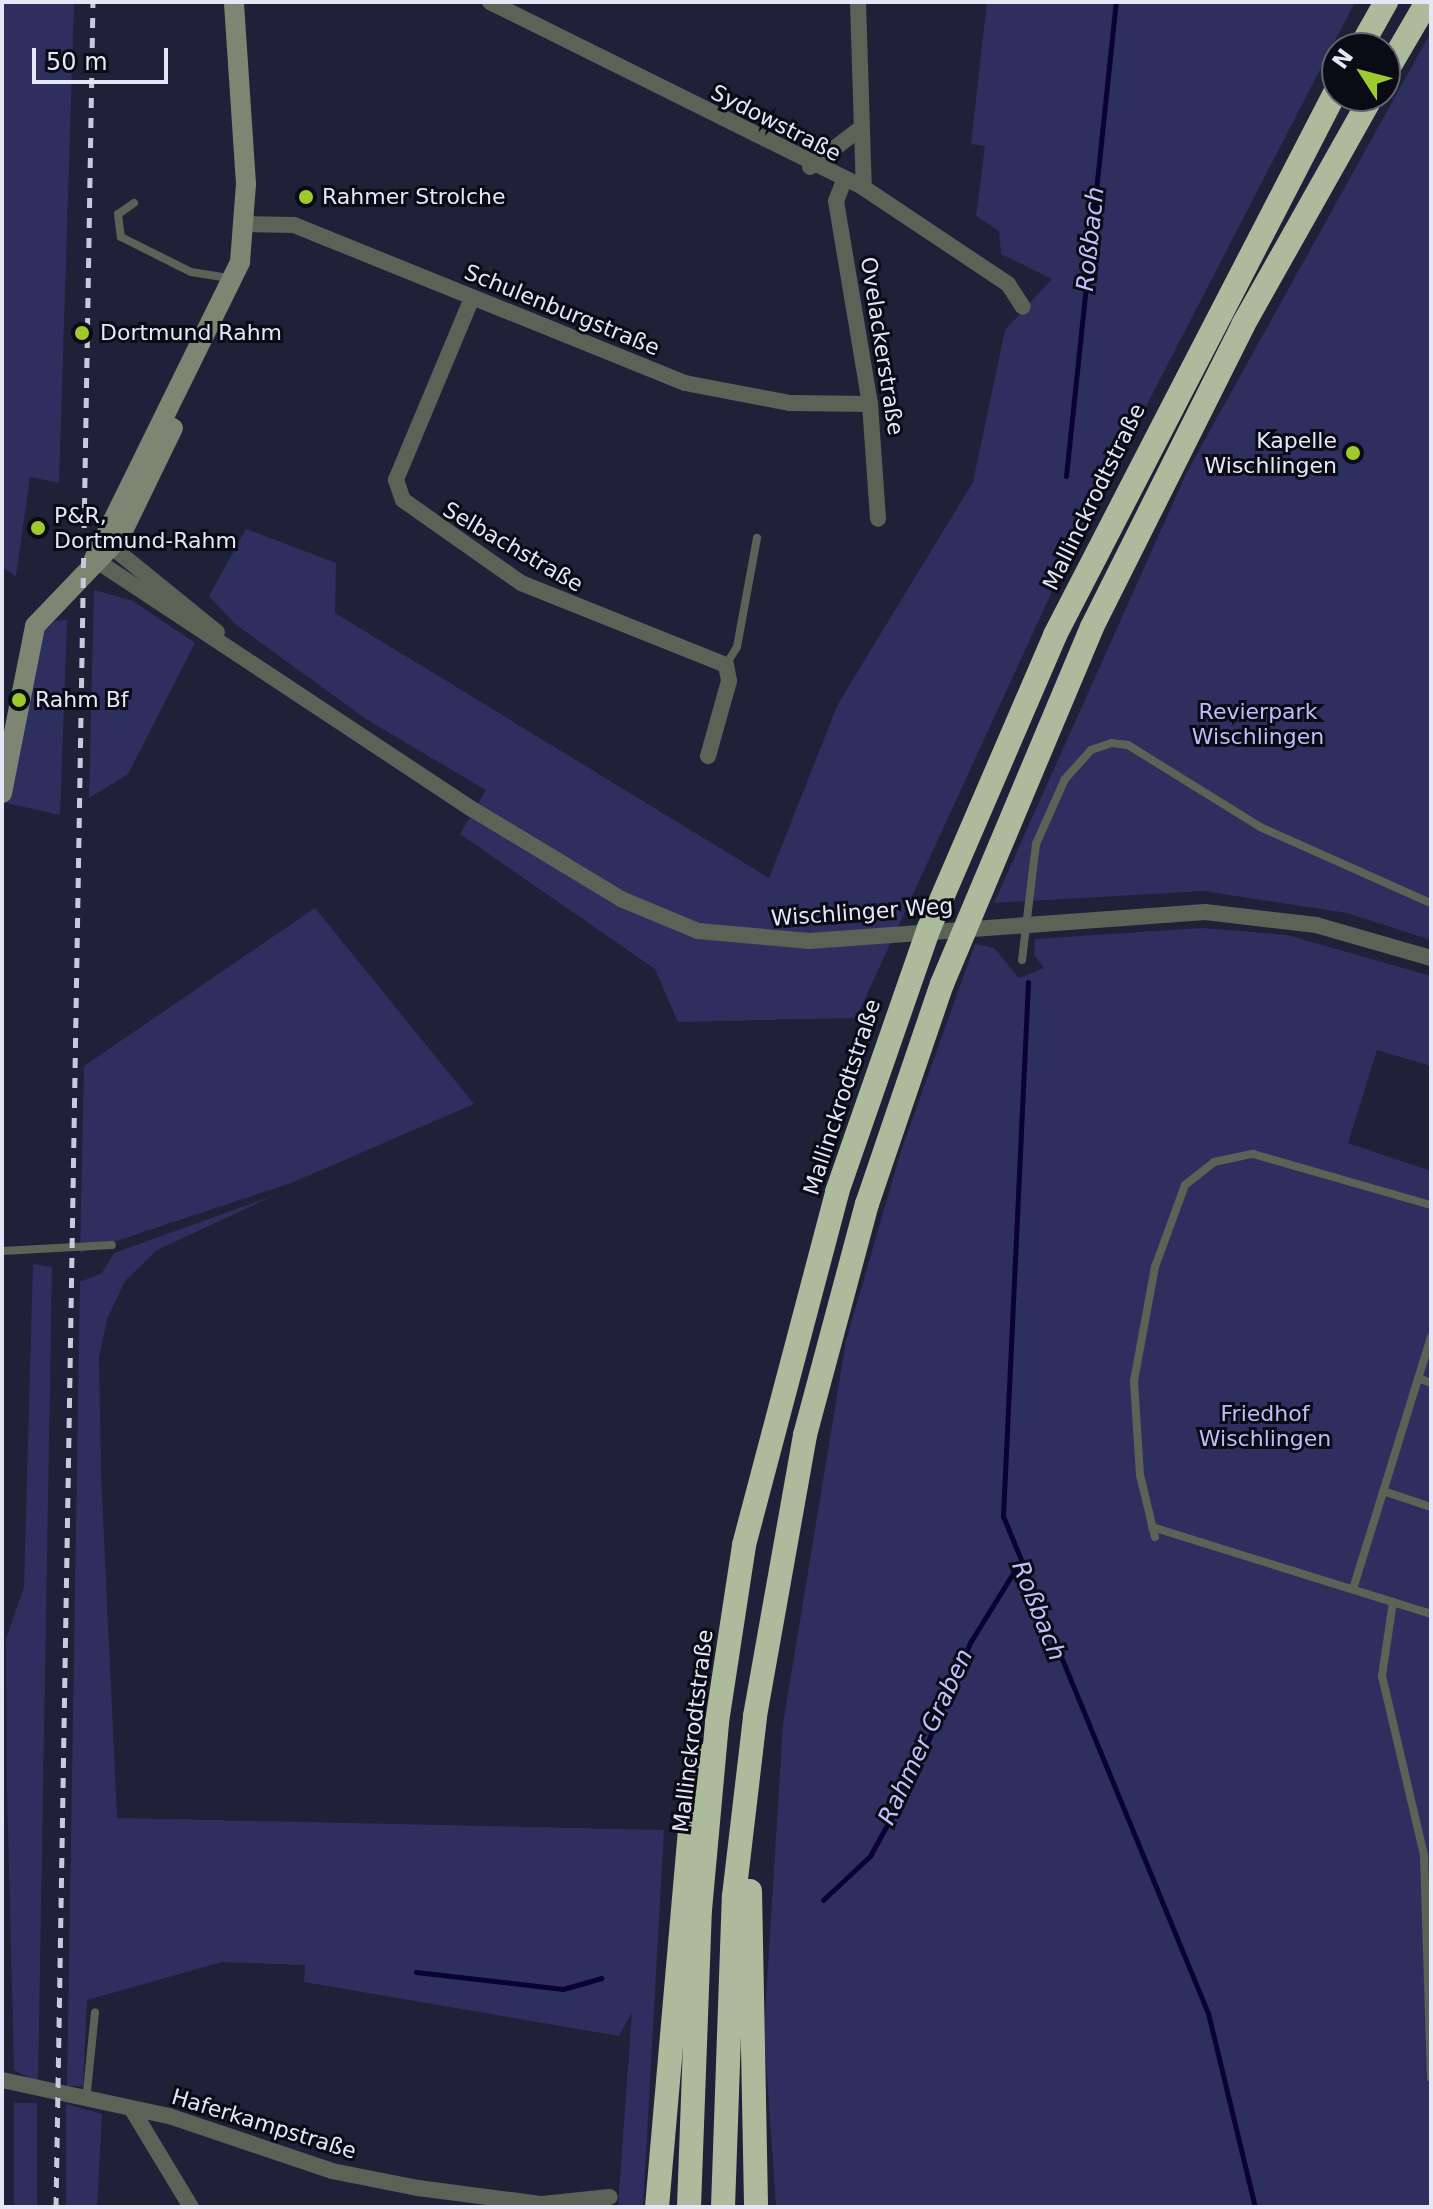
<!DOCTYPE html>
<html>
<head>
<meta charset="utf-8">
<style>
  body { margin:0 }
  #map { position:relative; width:1433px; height:2209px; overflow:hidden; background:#1f2138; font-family:"DejaVu Sans",sans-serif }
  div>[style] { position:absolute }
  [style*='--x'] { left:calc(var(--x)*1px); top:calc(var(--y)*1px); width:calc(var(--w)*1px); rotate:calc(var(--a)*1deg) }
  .green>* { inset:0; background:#2f2f5f; transform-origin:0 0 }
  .stream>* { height:5px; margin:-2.5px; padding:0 2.5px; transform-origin:2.5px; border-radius:2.5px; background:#0a0231 }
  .lane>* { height:8px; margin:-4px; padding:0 4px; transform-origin:4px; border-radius:4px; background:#5d6256 }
  .street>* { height:16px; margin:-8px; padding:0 8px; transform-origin:8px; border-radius:8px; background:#5d6256 }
  .secondary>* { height:20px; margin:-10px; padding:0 10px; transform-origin:10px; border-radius:10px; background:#7e8572 }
  .highway>* { height:24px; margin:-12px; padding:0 12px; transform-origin:12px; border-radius:12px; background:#aeba9c }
  .rail>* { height:5px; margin-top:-2.5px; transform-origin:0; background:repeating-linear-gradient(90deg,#c8cadb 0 10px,transparent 0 20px) }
  .dots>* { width:22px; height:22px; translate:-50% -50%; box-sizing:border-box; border:4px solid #0b0b16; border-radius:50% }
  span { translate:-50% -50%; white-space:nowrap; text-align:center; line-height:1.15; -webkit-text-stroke:6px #0b0b16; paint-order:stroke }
  .street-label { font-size:22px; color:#e5e7f7 }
  .poi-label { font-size:22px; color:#e5e7f7 }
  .left { translate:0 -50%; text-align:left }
  .right { translate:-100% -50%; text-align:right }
  .park-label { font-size:22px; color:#babffb }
  .water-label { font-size:24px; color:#bdc2fe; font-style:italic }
  .frame { position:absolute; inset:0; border:4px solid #e5e7f7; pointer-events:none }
  .north { position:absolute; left:1321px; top:32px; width:80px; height:80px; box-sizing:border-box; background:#0b0b16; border:2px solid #626370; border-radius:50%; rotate:306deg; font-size:22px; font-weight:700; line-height:32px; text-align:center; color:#e5e7f7 }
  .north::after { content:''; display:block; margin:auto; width:28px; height:36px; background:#9eca2e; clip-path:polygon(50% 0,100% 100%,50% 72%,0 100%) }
  .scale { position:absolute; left:32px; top:48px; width:136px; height:36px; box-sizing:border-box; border:4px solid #e5e7f7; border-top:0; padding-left:10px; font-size:24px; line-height:28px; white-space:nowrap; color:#e5e7f7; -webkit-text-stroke:6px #0b0b16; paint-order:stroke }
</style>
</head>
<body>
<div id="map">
  <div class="green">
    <div style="clip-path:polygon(2px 2px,74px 2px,59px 483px,30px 477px,16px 576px,2px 567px)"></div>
    <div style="clip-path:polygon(987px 2px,1355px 2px,1066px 561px,856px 1018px,678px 1022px,655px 969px,460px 834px,486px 790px,366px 719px,235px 624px,209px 596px,246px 529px,336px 563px,335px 613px,769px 878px,838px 704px,973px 482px,1005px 330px,1052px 279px,1001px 254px,999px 231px,976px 216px,985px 146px,971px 144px)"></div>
    <div style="clip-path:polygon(1431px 32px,1431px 940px,1347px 913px,1203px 891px,994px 903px,1187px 472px)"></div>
    <div style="clip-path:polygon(94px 590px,133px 601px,195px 643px,128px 774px,89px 798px)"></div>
    <div style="clip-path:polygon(67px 620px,60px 815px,2px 802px,28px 648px,54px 621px)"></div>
    <div style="clip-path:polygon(315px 908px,474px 1104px,291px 1183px,80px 1253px,84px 1066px)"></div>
    <div style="clip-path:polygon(1202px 928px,1287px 935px,1431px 976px,1431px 1066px,1377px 1050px,1348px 1143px,1431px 1171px,1431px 2207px,776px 2207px,764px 2031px,783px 1724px,846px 1341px,901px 1151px,975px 944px,994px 948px,1019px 978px,1044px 968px,1034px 955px,1035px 939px)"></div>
    <div style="clip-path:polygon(273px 1196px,157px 1250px,125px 1281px,107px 1319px,99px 1358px,101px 1472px,117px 1818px,664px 1830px,643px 2207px,618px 2207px,632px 2012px,619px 2036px,304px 1982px,305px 1965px,222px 1962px,87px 2000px,83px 2086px,67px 2086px,80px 1282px,102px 1273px,114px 1253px)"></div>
    <div style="clip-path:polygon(33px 1264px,52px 1267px,38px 2082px,14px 2070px,7px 1787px,6px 1639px,24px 1587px)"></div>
    <div style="left:14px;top:2103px;width:23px;height:104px"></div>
    <div style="clip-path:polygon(66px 2104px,102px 2114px,97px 2207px,66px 2207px)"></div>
  </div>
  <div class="stream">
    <div style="--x:1066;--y:476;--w:477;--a:-84"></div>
    <div style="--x:1028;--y:982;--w:535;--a:92.68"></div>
    <div style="--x:1003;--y:1516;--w:538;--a:67.59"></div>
    <div style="--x:1208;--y:2013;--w:200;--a:76.4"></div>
    <div style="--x:823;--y:1900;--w:64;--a:-43.1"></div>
    <div style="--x:870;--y:1856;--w:83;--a:-61.3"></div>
    <div style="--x:910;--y:1783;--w:155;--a:-66.8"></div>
    <div style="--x:971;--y:1641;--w:89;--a:-58.3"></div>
    <div style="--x:416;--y:1972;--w:148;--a:6.6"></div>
    <div style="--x:563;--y:1989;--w:40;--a:-16"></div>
  </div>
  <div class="lane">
    <div style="--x:134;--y:203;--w:19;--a:145"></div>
    <div style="--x:118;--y:214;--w:23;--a:83"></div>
    <div style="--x:121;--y:237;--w:78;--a:26.6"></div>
    <div style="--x:191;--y:272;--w:38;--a:9"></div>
    <div style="--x:726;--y:665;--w:21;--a:-59"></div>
    <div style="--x:737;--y:647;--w:111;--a:-79.6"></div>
    <div style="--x:1022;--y:960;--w:117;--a:-83.1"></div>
    <div style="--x:1036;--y:844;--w:71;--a:-66"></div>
    <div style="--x:1065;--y:779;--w:39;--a:-48"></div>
    <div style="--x:1091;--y:750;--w:21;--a:-19"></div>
    <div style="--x:1111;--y:743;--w:17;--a:7"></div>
    <div style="--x:1128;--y:745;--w:155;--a:31.8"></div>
    <div style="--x:1260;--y:827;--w:187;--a:24"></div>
    <div style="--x:2;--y:1251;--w:110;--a:-3.1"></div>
    <div style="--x:1418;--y:1378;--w:14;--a:21"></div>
    <div style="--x:1383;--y:1491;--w:51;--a:18.4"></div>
    <div style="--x:1152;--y:1527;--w:292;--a:17.3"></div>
    <div style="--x:1155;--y:1537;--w:64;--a:-103.6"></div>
    <div style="--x:1140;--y:1475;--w:94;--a:-93.7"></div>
    <div style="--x:1134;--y:1381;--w:116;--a:-79.6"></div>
    <div style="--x:1155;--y:1267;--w:87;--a:-69.9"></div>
    <div style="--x:1185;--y:1185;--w:37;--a:-38"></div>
    <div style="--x:1214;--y:1162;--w:40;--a:-12"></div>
    <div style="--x:1253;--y:1154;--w:185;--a:16"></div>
    <div style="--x:1353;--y:1589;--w:264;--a:-72.8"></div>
    <div style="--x:1393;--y:1602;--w:75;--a:98.5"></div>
    <div style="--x:1382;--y:1676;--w:184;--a:76.8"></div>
    <div style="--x:1424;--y:1855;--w:223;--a:88.2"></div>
    <div style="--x:86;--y:2101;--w:89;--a:-84.2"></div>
  </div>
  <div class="street">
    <div style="--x:490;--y:2;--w:418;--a:26.4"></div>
    <div style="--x:864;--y:188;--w:173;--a:33.7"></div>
    <div style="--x:1008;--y:284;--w:27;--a:57"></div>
    <div style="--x:858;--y:2;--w:186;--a:88.2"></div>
    <div style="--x:810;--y:167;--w:59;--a:-37.5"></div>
    <div style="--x:843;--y:183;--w:19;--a:111"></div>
    <div style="--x:836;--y:201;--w:206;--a:80.5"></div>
    <div style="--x:870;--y:404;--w:115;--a:86"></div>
    <div style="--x:247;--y:224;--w:47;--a:1.2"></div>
    <div style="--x:294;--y:225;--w:422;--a:22"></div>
    <div style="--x:685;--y:383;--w:107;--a:10.8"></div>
    <div style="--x:790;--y:403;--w:80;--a:0.7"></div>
    <div style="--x:472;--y:298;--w:197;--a:112.7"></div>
    <div style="--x:396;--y:480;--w:21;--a:71"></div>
    <div style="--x:403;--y:500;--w:144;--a:35.1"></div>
    <div style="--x:521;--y:583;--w:221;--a:21.8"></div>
    <div style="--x:726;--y:665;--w:16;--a:79"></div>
    <div style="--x:729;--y:681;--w:78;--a:105.6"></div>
    <div style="--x:102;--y:539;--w:148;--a:39"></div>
    <div style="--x:94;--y:559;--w:453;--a:33.5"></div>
    <div style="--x:472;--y:809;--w:174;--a:31.1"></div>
    <div style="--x:621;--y:899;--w:83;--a:22.6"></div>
    <div style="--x:698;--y:931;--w:112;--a:5.1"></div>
    <div style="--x:810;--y:941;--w:396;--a:-4.2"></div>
    <div style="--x:1205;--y:912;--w:112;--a:6.7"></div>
    <div style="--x:1316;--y:925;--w:120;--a:16"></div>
    <div style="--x:2;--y:2080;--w:171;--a:12.2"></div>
    <div style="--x:169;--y:2116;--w:172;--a:18.6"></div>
    <div style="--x:332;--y:2171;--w:88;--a:11.2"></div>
    <div style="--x:418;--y:2188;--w:125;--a:7.4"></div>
    <div style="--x:542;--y:2204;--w:68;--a:-5.9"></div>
    <div style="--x:133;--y:2111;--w:112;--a:58.9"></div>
  </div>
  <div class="secondary">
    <div style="--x:94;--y:559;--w:331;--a:-63.8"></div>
    <div style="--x:240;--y:262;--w:78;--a:-85.6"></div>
    <div style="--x:246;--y:184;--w:182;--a:-93.8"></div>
    <div style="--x:2;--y:793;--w:170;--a:-78.8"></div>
    <div style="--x:35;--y:626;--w:123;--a:-46.3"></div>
    <div style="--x:120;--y:537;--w:121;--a:-64.1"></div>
  </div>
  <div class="highway">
    <div style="--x:1360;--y:48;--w:53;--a:-60.5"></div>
    <div style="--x:1385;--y:74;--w:83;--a:-59.7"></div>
    <div style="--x:750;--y:1891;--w:316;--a:88.9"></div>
    <div style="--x:657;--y:2207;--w:422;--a:-85"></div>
    <div style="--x:694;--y:1787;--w:34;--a:-69"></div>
    <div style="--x:689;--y:2207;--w:297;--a:-87.9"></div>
    <div style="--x:700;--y:1910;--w:189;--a:-84.8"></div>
    <div style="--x:717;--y:1722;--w:179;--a:-81.3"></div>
    <div style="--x:744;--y:1545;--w:365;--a:-75.2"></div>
    <div style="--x:837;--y:1192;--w:280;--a:-70.8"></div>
    <div style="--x:929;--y:928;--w:319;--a:-66.7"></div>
    <div style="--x:1055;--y:635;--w:615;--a:-62.68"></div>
    <div style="--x:723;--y:2207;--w:311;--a:-88"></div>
    <div style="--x:734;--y:1896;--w:181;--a:-83.3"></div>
    <div style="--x:755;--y:1716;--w:285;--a:-79.9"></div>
    <div style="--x:805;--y:1435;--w:239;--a:-75"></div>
    <div style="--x:867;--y:1204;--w:232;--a:-71.2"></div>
    <div style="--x:942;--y:984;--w:387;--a:-67.2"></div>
    <div style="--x:1092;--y:627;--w:338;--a:-63.4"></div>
    <div style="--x:1243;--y:325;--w:263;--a:-60.6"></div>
  </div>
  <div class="rail">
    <div style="--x:56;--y:2207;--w:2205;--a:-89.04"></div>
  </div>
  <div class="dots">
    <div style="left:306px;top:197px;background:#9eca2e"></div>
    <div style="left:82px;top:333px;background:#9eca2e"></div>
    <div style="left:1353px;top:453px;background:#9eca2e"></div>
    <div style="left:38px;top:528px;background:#9eca2e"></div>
    <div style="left:19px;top:700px;background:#9eca2e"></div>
  </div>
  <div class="street-label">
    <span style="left:776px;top:123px;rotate:27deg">Sydowstraße</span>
    <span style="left:562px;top:310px;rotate:22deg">Schulenburgstraße</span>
    <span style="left:882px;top:346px;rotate:81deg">Ovelackerstraße</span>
    <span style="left:1094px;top:497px;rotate:-64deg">Mallinckrodtstraße</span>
    <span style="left:513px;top:547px;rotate:30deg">Selbachstraße</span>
    <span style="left:862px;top:912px;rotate:-4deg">Wischlinger Weg</span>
    <span style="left:842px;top:1097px;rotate:-72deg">Mallinckrodtstraße</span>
    <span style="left:693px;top:1731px;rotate:-83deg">Mallinckrodtstraße</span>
    <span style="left:264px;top:2124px;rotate:17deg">Haferkampstraße</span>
  </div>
  <div class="poi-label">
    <span class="left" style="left:322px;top:197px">Rahmer Strolche</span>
    <span class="left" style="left:100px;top:333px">Dortmund Rahm</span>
    <span class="right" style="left:1337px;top:453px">Kapelle<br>Wischlingen</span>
    <span class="left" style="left:54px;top:528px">P&amp;R,<br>Dortmund-Rahm</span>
    <span class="left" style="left:35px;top:700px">Rahm Bf</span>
  </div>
  <div class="park-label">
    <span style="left:1258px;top:724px">Revierpark<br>Wischlingen</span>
    <span style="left:1265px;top:1426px">Friedhof<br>Wischlingen</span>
  </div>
  <div class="water-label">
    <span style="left:1091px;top:239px;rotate:-84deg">Roßbach</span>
    <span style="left:1038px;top:1611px;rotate:68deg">Roßbach</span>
    <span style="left:926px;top:1737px;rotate:-65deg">Rahmer Graben</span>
  </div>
  <div class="frame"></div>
  <div class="north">N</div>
  <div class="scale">50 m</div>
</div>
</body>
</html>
